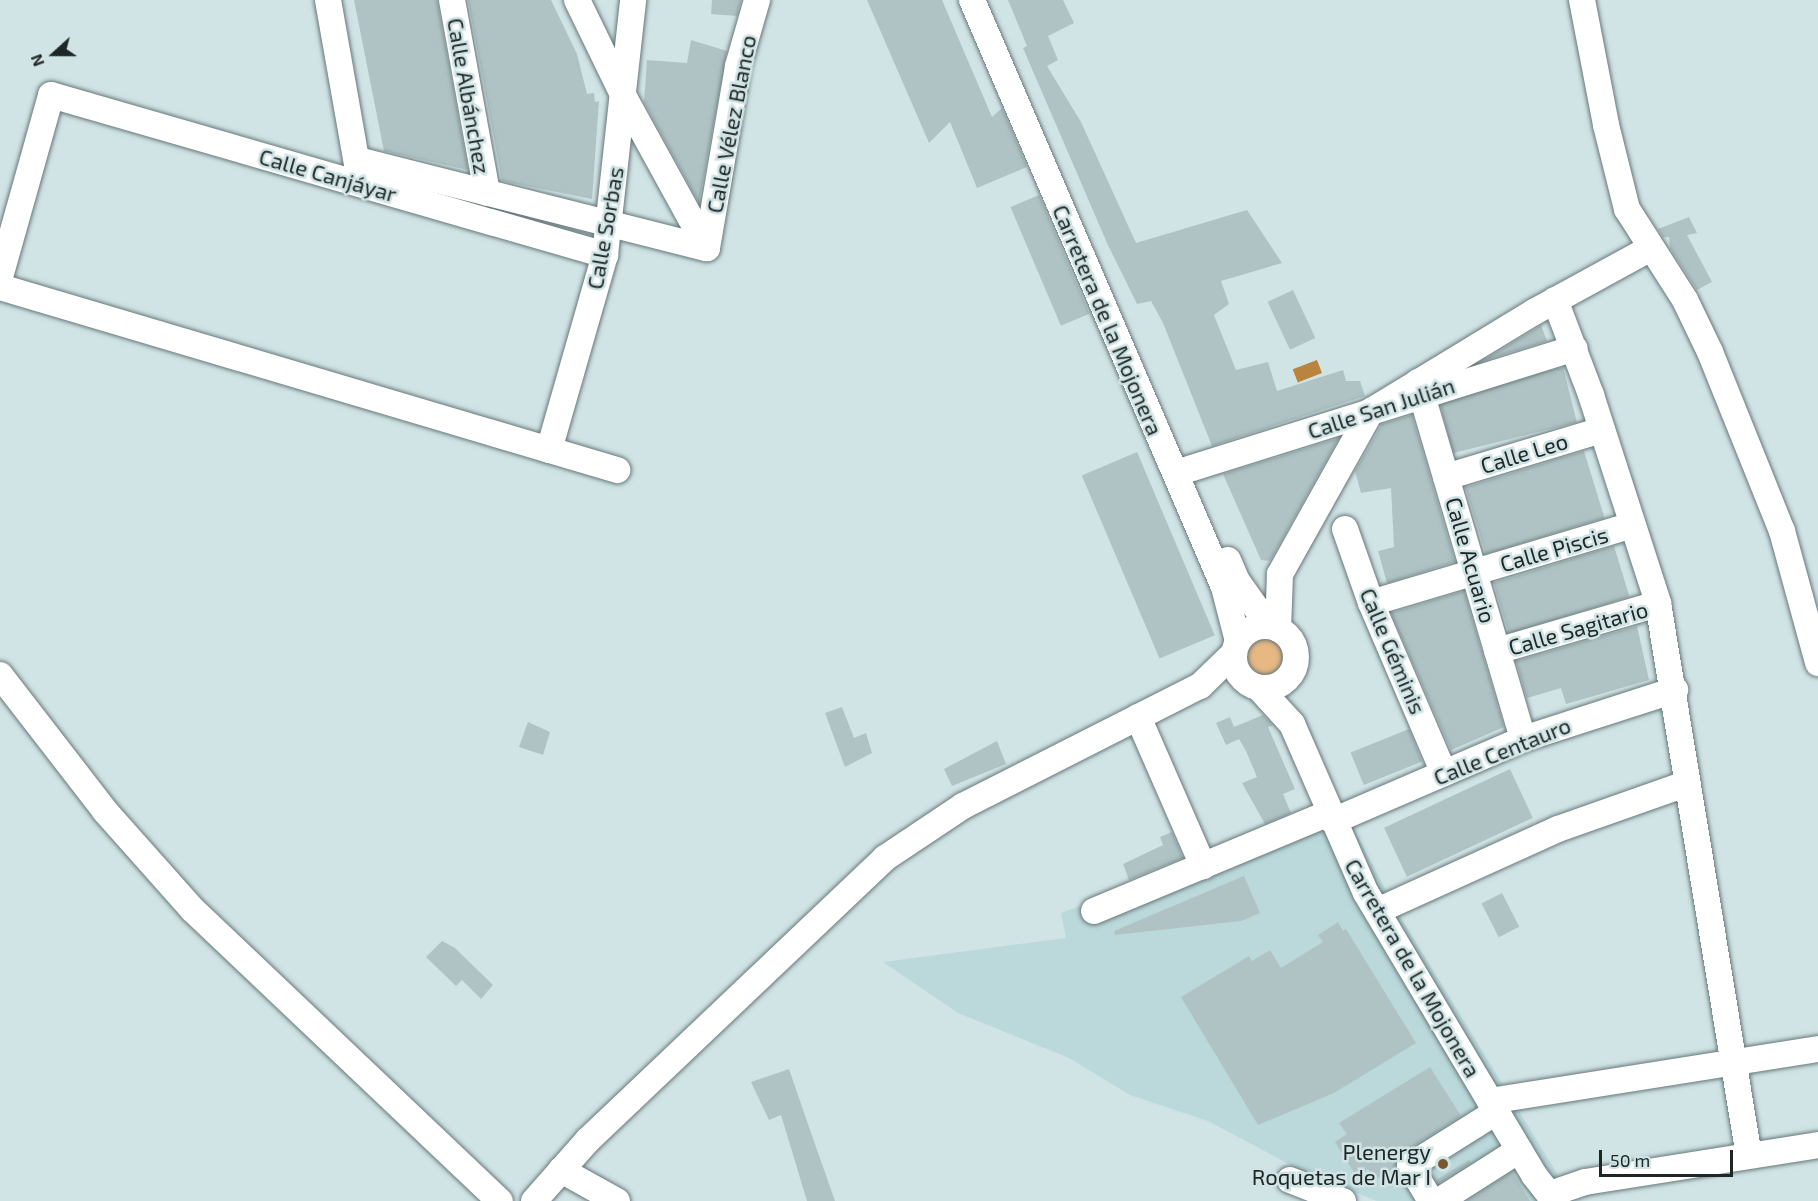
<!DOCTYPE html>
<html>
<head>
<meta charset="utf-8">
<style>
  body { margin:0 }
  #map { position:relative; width:1818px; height:1201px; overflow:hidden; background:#d1e4e5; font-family:"Exo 2",sans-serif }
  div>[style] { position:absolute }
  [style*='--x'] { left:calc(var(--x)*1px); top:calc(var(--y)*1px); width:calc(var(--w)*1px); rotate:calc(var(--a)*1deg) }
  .built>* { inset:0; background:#bbd8da }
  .green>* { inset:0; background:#e7b882 }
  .round { border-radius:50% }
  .water>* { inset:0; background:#bb843e; transform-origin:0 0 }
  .building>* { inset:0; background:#b0c3c4; transform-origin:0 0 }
  .roads { filter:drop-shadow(0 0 2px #67787a) drop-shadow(0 0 2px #67787a) }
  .minor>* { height:26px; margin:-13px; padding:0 13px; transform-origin:13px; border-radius:13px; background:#fff }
  .minor>.ring { margin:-13px; padding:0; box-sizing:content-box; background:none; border:26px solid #fff; border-radius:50% }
  .dots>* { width:16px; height:16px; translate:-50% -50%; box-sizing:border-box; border:3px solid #d1e4e5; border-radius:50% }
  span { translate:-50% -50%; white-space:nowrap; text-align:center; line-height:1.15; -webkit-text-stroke:5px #d1e4e5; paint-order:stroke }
  .street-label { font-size:22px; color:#1f2626 }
  .poi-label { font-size:22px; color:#1f2626 }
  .right { translate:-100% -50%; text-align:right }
  .north { position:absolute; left:24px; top:24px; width:60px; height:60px; -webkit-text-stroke:4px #d1e4e5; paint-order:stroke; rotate:249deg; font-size:16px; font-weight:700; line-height:24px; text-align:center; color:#1f2626 }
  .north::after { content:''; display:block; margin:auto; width:21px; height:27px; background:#1f2626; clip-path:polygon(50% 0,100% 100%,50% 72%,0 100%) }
  .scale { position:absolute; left:1599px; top:1150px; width:134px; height:27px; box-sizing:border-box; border:3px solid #1f2626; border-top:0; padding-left:8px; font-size:18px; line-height:21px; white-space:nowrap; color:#1f2626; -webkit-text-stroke:4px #d1e4e5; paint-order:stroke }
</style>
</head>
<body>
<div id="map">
  <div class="built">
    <div style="clip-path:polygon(1339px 801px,1398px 913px,1574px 1201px,1377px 1201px,1302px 1171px,1208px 1121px,1130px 1095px,1069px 1058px,958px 1013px,883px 962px,1066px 938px,1061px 913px,1190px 865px)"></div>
  </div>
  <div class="green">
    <div class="round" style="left:1243px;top:637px;width:44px;height:44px"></div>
  </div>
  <div class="water">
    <div style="left:1317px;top:360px;width:14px;height:26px;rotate:69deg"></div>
  </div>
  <div class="building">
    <div style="clip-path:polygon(354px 0,437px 0,468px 170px,384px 151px)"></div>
    <div style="clip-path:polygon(468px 0,551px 0,577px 54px,587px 94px,594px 93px,595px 102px,599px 101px,592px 199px,502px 181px)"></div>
    <div style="clip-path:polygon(712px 0,741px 0,737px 16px,711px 14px)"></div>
    <div style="clip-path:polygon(867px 0,942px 0,992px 117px,1002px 108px,1027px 167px,977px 188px,950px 122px,929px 143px)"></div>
    <div style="clip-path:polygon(1008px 0,1063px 0,1074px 23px,1048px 36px,1058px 60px,1047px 66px,1081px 122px,1136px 243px,1247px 210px,1282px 263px,1221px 281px,1229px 304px,1214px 315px,1236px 370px,1268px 362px,1277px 391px,1343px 370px,1346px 381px,1360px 381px,1365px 396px,1212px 446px,1163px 323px,1151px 301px,1137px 304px,1107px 243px,1023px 48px,1027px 46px)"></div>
    <div style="clip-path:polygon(691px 40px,727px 51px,699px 203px,644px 102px,647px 60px,687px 63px)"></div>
    <div style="left:1039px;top:195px;width:129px;height:31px;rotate:67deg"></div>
    <div style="clip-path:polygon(1689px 217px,1697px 233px,1687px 235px,1712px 282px,1697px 290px,1670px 248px,1669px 237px,1663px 237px,1658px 229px)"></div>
    <div style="left:1293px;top:290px;width:53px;height:28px;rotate:65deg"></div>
    <div style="clip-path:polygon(1541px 325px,1547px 341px,1482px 361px,1540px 326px)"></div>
    <div style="left:1563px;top:367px;width:57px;height:128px;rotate:76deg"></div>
    <div style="clip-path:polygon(1412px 415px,1455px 562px,1387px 583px,1378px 551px,1394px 547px,1391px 488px,1361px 493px,1355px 471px,1382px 424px)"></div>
    <div style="clip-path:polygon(1339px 438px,1270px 561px,1261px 560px,1223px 474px)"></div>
    <div style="left:1584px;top:451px;width:70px;height:124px;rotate:73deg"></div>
    <div style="left:1137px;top:452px;width:199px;height:60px;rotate:67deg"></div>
    <div style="left:1614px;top:546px;width:53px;height:126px;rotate:73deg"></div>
    <div style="clip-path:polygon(1464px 591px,1504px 727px,1451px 750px,1391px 613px)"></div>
    <div style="clip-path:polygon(1637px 626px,1649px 680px,1566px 704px,1561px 688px,1527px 698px,1516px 661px)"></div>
    <div style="clip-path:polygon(842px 707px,854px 738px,866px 733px,872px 753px,845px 767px,825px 713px)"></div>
    <div style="clip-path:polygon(1263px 715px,1273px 725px,1268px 727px,1295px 789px,1283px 794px,1291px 813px,1265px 824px,1242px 783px,1257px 777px,1246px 751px,1239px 739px,1226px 745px,1216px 723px,1230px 717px,1234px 727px)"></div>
    <div style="clip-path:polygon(528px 722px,550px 732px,543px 755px,519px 747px)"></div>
    <div style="left:1409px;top:729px;width:35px;height:63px;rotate:68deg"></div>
    <div style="clip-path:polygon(997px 741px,1006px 764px,952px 786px,944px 769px)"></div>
    <div style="left:1510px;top:769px;width:54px;height:139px;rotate:65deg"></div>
    <div style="clip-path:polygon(1172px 832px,1183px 858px,1129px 880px,1123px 864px,1163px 845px,1160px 837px)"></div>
    <div style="clip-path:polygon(1244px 876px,1260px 913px,1241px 921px,1115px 935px,1114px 931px)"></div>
    <div style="left:1502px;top:893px;width:38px;height:23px;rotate:63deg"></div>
    <div style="clip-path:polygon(1338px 922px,1343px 931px,1346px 929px,1416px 1043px,1334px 1093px,1258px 1125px,1181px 997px,1249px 956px,1252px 961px,1270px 950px,1281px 968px,1323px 942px,1318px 935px)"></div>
    <div style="clip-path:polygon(442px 941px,455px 948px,493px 985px,481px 999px,462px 980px,456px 986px,426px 957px)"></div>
    <div style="clip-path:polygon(1430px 1067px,1461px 1116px,1402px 1153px,1395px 1167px,1375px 1180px,1368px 1169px,1356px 1176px,1335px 1142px,1347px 1134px,1339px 1123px)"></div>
    <div style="clip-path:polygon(789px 1069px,809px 1127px,835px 1201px,807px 1201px,781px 1115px,769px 1120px,751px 1082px)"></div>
    <div style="clip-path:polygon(1469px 1160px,1471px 1163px,1438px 1184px,1436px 1180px)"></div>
    <div style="clip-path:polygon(1512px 1172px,1530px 1201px,1467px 1201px)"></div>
  </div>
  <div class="roads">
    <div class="minor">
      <div style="--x:328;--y:0;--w:179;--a:80"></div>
      <div style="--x:452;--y:0;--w:196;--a:79.7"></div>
      <div style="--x:577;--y:0;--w:110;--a:64.1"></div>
      <div style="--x:625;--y:99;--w:170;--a:61.2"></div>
      <div style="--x:972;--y:0;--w:639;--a:66.77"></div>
      <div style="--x:1224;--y:587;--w:56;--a:75.5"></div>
      <div style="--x:1582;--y:0;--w:127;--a:79.1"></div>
      <div style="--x:1606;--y:125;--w:87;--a:76"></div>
      <div style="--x:1627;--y:209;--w:108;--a:57.5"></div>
      <div style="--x:1685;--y:300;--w:58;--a:64.3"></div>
      <div style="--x:1710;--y:352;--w:193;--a:68.1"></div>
      <div style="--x:1782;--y:531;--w:137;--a:74.7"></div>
      <div style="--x:358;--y:160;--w:360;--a:14.2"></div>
      <div style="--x:707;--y:248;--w:185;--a:-80.3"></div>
      <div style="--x:738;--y:66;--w:69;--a:-73.9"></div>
      <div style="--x:0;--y:277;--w:189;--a:-74.3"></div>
      <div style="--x:51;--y:95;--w:577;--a:16.11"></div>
      <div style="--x:0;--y:287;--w:644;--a:16.52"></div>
      <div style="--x:1555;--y:300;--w:102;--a:69.2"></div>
      <div style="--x:1591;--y:395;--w:219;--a:72.1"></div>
      <div style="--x:1658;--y:603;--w:560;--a:80.66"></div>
      <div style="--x:1418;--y:382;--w:372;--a:73.6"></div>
      <div style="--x:549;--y:450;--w:203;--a:-74"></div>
      <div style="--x:605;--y:255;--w:257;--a:-83.7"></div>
      <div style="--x:1189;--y:469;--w:404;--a:-17.4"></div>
      <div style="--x:1446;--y:477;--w:163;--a:-16.8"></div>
      <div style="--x:1345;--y:529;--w:78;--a:70.6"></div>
      <div style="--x:1371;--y:603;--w:185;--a:66.8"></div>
      <div style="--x:1228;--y:560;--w:23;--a:67"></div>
      <div style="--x:1237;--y:581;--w:55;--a:54.6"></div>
      <div style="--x:1371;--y:603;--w:273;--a:-16.6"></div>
      <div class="ring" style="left:1234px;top:626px;width:36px;height:36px"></div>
      <div style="--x:1278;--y:629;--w:55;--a:-87.9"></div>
      <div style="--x:1280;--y:574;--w:187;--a:-60.8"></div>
      <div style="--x:1371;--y:411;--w:191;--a:-31.3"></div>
      <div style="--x:1534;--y:312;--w:133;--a:-28.7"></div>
      <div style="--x:1497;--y:651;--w:168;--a:-16.3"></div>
      <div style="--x:0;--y:675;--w:172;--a:52.3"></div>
      <div style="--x:105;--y:811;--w:132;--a:48.4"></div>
      <div style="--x:193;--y:910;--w:423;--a:43.5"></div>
      <div style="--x:1259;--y:688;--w:49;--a:47.5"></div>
      <div style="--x:1292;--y:724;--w:184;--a:66.4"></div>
      <div style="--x:1366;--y:893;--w:328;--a:59.2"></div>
      <div style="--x:1534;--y:1175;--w:33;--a:52"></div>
      <div style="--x:1138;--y:717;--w:163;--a:66.4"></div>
      <div style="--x:1333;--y:821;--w:207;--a:-23.3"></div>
      <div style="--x:1523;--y:739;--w:160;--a:-17.9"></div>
      <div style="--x:1094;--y:911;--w:256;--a:-22.6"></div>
      <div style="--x:1377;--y:911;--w:199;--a:-24.4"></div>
      <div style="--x:1558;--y:829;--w:136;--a:-19.4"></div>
      <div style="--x:1490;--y:1101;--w:332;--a:-9"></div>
      <div style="--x:561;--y:1170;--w:64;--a:29"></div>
      <div style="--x:1290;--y:1180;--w:57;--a:21.6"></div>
      <div style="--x:1550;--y:1194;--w:37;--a:-19"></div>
      <div style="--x:1585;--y:1182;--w:236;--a:-9"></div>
      <div style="--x:534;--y:1201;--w:81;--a:-48.5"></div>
      <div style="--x:588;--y:1140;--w:410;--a:-43.5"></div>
      <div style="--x:885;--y:858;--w:94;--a:-33.7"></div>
      <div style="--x:963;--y:806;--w:266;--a:-26.9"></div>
      <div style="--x:1200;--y:686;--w:47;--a:-44.1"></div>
      <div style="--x:1431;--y:1201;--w:41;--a:-121"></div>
      <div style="--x:1410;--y:1166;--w:102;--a:-32.1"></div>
      <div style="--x:1439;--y:1201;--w:95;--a:-32.5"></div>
    </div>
  </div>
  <div class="dots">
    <div style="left:1443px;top:1164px;background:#7a5930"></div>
  </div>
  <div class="street-label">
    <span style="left:469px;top:96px;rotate:80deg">Calle Albánchez</span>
    <span style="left:731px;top:124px;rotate:-79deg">Calle Vélez Blanco</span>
    <span style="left:328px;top:175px;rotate:16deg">Calle Canjáyar</span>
    <span style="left:605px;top:228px;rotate:-80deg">Calle Sorbas</span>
    <span style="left:1108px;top:320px;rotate:67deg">Carretera de la Mojonera</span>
    <span style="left:1381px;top:408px;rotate:-18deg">Calle San Julián</span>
    <span style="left:1524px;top:453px;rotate:-17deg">Calle Leo</span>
    <span style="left:1554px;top:549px;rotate:-16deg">Calle Piscis</span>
    <span style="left:1471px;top:560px;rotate:74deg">Calle Acuario</span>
    <span style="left:1578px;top:628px;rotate:-16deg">Calle Sagitario</span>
    <span style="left:1393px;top:651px;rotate:67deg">Calle Géminis</span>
    <span style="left:1502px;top:751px;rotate:-22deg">Calle Centauro</span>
    <span style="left:1413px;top:968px;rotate:60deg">Carretera de la Mojonera</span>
  </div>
  <div class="poi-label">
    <span class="right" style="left:1431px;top:1164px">Plenergy<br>Roquetas de Mar I</span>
  </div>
  <div class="north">N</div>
  <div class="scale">50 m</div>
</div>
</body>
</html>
